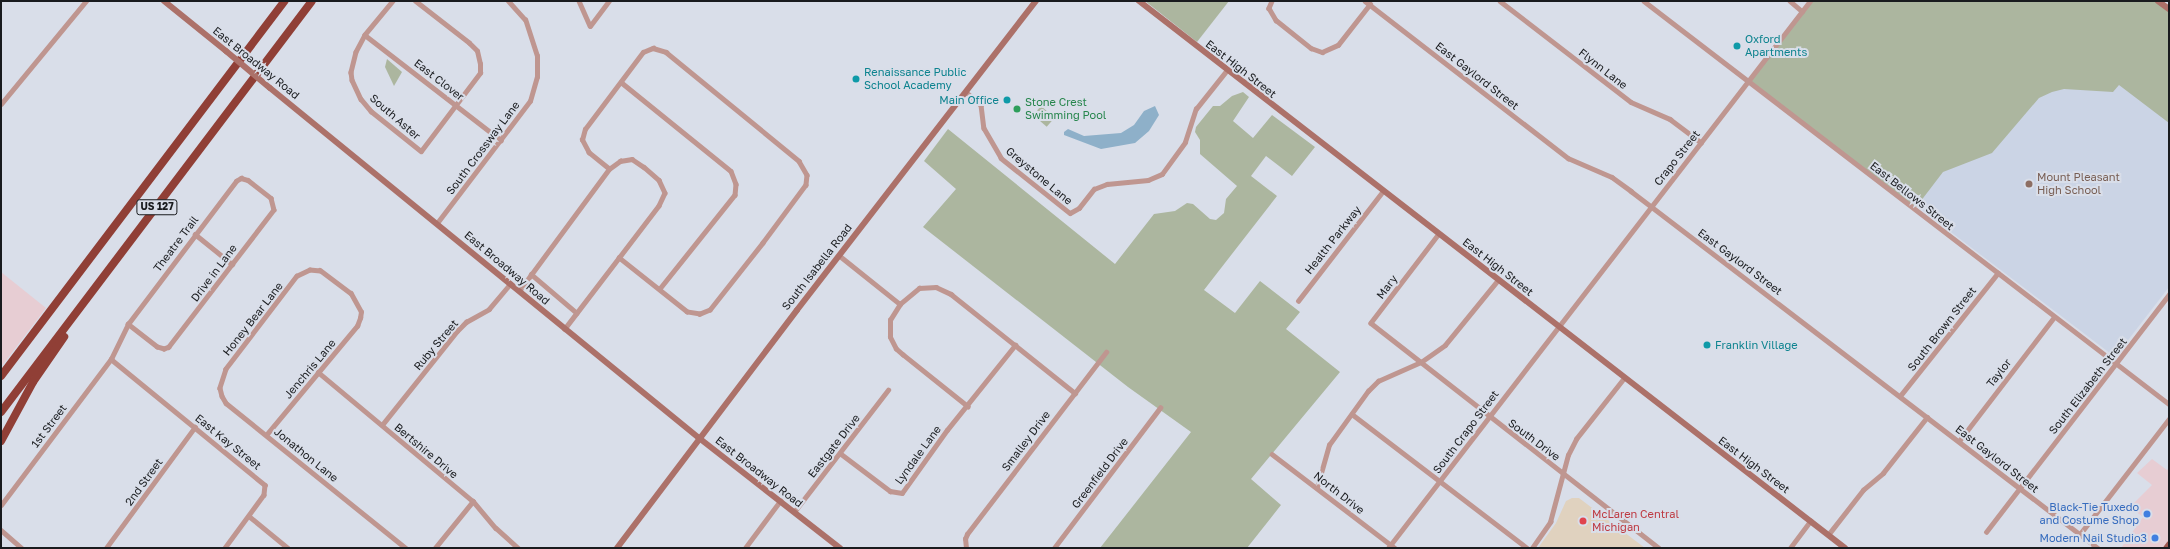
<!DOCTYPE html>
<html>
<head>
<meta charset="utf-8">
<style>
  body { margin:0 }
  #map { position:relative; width:2170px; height:549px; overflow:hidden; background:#d9dee9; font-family:"Golos Text",sans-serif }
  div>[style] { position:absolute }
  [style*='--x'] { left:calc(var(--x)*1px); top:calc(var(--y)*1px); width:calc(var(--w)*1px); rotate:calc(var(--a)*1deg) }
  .commercial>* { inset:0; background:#e7cdd3 }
  .built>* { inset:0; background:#cbd4e5 }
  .medical>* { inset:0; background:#e0d2bf }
  .green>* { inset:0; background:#acb69f; transform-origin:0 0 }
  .water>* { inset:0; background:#8eb0c9 }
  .street>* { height:4.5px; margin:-2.25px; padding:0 2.25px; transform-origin:2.25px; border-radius:2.25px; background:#bf9690 }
  .secondary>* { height:6px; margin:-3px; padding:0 3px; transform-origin:3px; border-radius:3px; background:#ac7169 }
  .primary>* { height:7px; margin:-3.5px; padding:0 3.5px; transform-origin:3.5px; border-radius:3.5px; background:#9e574e }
  .highway>* { height:8px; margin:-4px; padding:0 4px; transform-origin:4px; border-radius:4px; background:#903f36 }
  .secondary-bridge>* { height:6px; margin:-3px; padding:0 3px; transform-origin:3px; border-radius:3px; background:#ac7169 }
  .dots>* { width:11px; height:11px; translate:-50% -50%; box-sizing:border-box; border:2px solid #d9dee9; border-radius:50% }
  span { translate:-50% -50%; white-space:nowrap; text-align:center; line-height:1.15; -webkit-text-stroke:4px #d9dee9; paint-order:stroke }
  .shield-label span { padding:1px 3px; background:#d9dee9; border:1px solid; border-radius:3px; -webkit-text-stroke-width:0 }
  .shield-label { font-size:10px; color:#191b1e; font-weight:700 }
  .culture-label { font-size:11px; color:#0d838f }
  .left { translate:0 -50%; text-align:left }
  .right { translate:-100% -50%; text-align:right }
  .street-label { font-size:11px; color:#191b1e }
  .leisure-label { font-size:11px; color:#27864d }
  .education-label { font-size:11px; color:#785e54 }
  .shop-label { font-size:11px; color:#366cbe }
  .health-label { font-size:11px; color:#be3a42 }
  .frame { position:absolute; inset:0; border:2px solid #191b1e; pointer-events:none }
</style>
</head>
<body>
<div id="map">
  <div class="commercial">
    <div style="clip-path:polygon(1px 272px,46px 308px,1px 367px)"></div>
    <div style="clip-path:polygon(2152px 459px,2167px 470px,2169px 468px,2169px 548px,2121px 548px,2143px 517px,2135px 511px,2134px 503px,2152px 485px,2137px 473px)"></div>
  </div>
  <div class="built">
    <div style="clip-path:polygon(2169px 21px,2169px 287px,2115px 357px,1754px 82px)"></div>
  </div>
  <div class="medical">
    <div style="clip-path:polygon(1572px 498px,1579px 498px,1645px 548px,1538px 548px,1556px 523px,1566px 501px)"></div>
  </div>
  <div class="green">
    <div style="clip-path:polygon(1145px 1px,1229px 1px,1197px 42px)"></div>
    <div style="clip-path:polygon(1810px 1px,2158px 1px,2169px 9px,2169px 123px,2119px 85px,2113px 92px,2064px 89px,2052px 92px,2039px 98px,1992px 153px,1943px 172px,1914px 210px,1747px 81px)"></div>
    <div style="clip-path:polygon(387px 59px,402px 72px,394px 86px,385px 67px)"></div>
    <div style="clip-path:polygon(1243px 92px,1249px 97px,1233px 121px,1253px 138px,1272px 115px,1315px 147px,1292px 176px,1266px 156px,1251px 176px,1277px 196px,1204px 290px,1235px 313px,1260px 281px,1300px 312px,1286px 329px,1340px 372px,1251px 479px,1281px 505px,1247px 548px,1100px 548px,1191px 432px,1128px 387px,923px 227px,956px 189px,924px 161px,948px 129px,1115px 264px,1154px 214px,1175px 211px,1187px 203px,1193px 204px,1210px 219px,1216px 220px,1224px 213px,1226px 199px,1237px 186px,1200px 154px,1200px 140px,1195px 132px,1196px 127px,1213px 106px,1220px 106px,1232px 96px)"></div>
    <div style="left:1041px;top:106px;width:18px;height:12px;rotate:41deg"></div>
  </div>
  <div class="water">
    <div style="clip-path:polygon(1155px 106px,1159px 115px,1149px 131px,1135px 143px,1101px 149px,1064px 135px,1064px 132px,1068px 129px,1084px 136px,1121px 133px,1134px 125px,1144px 111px)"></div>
  </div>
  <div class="street">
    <div style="--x:393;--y:1;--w:44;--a:129.5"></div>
    <div style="--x:365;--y:35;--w:19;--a:118"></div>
    <div style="--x:356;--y:52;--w:21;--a:104"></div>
    <div style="--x:351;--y:72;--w:8;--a:83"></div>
    <div style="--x:352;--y:80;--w:21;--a:65"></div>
    <div style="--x:361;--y:99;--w:16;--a:50"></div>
    <div style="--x:371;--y:111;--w:64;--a:38.7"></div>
    <div style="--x:421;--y:151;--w:98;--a:-52.9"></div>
    <div style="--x:480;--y:73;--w:9;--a:-90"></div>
    <div style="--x:480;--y:64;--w:13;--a:-103"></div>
    <div style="--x:477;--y:51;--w:11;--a:-135"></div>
    <div style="--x:469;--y:43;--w:68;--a:-142.1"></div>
    <div style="--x:579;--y:1;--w:27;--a:66"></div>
    <div style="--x:590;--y:26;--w:31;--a:-53"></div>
    <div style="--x:1272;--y:1;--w:8;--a:113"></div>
    <div style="--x:1269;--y:8;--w:14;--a:60"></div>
    <div style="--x:1276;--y:20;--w:45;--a:38.7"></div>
    <div style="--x:1311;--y:48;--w:12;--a:20"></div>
    <div style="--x:1322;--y:52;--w:17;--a:-24"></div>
    <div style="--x:1338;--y:45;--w:52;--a:-52"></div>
    <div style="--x:1365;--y:1;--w:257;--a:37.7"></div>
    <div style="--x:1568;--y:158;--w:48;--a:23.4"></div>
    <div style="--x:1612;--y:177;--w:24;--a:36"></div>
    <div style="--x:1631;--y:191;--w:588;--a:37.4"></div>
    <div style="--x:1500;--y:1;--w:165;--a:37.6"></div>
    <div style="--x:1631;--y:102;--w:43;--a:23.6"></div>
    <div style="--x:1670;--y:119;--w:39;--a:37"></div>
    <div style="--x:1644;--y:1;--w:662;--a:37.51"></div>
    <div style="--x:1790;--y:1;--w:16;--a:40"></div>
    <div style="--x:365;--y:35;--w:172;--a:37.7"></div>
    <div style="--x:621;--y:82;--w:141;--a:39"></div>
    <div style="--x:731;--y:171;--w:14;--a:69"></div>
    <div style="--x:736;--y:184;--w:11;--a:95"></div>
    <div style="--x:735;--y:195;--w:120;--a:128.6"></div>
    <div style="--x:966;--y:92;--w:20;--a:41"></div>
    <div style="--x:981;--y:105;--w:23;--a:83"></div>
    <div style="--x:984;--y:128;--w:34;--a:60"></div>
    <div style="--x:1001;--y:158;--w:88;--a:38.6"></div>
    <div style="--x:1070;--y:213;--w:10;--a:-29"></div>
    <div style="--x:1079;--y:208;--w:24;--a:-52"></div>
    <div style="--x:1094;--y:189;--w:14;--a:-21"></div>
    <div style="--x:1107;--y:184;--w:41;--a:-5.6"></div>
    <div style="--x:1148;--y:180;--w:15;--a:-23"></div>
    <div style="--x:1162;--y:174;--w:39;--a:-54"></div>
    <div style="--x:1185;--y:142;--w:35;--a:-72"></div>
    <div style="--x:1196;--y:109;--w:50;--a:-51.5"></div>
    <div style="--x:1;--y:104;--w:134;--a:-50.5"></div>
    <div style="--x:609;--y:169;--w:26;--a:-141"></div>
    <div style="--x:589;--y:153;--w:15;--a:-118"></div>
    <div style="--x:582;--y:140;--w:11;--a:-75"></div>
    <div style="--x:585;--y:129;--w:96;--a:-53"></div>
    <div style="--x:643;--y:52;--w:11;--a:-22"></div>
    <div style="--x:653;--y:48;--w:14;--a:17"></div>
    <div style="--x:666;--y:52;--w:172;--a:39.3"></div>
    <div style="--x:799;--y:161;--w:16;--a:60"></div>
    <div style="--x:807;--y:175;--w:10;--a:96"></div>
    <div style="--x:806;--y:185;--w:72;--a:126.6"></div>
    <div style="--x:763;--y:243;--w:85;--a:128.3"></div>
    <div style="--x:710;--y:310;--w:11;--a:158"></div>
    <div style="--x:700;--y:314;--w:13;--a:-171"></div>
    <div style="--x:687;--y:312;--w:87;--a:-141.5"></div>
    <div style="--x:437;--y:223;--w:153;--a:-52.7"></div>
    <div style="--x:530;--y:101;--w:25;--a:-74"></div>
    <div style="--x:537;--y:77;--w:21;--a:-90"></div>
    <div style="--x:537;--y:56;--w:38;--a:-108"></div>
    <div style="--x:525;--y:20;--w:25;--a:-132"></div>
    <div style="--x:195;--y:234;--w:48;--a:39"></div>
    <div style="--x:1439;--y:234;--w:112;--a:127.4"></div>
    <div style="--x:1371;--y:323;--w:365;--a:38"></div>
    <div style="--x:840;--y:256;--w:77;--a:38.7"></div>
    <div style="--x:531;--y:274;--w:60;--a:40.3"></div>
    <div style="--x:519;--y:291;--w:152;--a:-53.6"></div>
    <div style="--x:609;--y:169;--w:14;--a:-36"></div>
    <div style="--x:620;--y:161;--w:12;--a:-9"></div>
    <div style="--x:632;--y:159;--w:14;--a:34"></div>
    <div style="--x:644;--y:167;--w:20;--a:41"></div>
    <div style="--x:659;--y:180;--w:14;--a:65"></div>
    <div style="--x:665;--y:193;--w:14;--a:115"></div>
    <div style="--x:659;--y:206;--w:155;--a:127.4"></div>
    <div style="--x:1298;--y:301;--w:139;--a:-52.3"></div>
    <div style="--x:111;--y:359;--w:199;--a:39.3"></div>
    <div style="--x:265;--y:485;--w:10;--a:96"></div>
    <div style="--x:264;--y:495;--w:66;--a:126.3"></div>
    <div style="--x:318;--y:372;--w:202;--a:39.8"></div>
    <div style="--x:473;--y:501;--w:35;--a:50"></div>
    <div style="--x:496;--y:528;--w:30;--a:42"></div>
    <div style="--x:1900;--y:396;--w:157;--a:-51.5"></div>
    <div style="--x:968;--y:407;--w:83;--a:-141.3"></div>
    <div style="--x:903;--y:355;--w:9;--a:-139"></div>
    <div style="--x:896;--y:349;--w:13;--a:-117"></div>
    <div style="--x:890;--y:337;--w:17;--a:-90"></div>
    <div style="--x:890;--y:320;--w:19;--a:-58"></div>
    <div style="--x:900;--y:304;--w:25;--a:-40"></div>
    <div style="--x:919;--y:288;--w:17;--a:-3"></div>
    <div style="--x:936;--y:287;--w:17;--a:25"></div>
    <div style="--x:951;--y:294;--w:159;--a:38.6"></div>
    <div style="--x:1352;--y:414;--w:220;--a:37.4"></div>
    <div style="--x:382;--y:425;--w:120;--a:-51.4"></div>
    <div style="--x:457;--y:331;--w:13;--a:-45"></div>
    <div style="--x:466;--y:322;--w:26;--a:-29"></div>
    <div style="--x:489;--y:309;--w:33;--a:-50"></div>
    <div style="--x:267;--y:434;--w:141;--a:-50.2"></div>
    <div style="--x:357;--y:326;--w:9;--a:-69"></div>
    <div style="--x:360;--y:318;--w:6;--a:-81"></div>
    <div style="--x:361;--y:312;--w:21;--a:-119"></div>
    <div style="--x:351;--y:294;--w:39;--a:-143"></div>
    <div style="--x:320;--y:271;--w:10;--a:-174"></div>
    <div style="--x:310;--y:270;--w:14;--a:155"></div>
    <div style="--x:297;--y:276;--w:117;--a:127.4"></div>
    <div style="--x:226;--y:369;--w:20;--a:108"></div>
    <div style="--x:220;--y:388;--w:8;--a:76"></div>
    <div style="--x:222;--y:396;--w:8;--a:60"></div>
    <div style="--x:226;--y:403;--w:231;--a:38.9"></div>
    <div style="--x:1959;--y:441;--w:156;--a:-52.5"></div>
    <div style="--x:840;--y:453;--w:63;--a:37.2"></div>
    <div style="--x:890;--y:491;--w:12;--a:9"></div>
    <div style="--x:902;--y:493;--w:77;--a:-54.5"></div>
    <div style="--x:947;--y:430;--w:109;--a:-51.3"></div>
    <div style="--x:1272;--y:454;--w:155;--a:37.4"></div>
    <div style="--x:1317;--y:487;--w:44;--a:-74.1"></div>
    <div style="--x:1329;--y:445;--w:67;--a:-54.2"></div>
    <div style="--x:1368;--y:391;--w:14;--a:-45"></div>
    <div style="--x:1378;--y:381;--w:47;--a:-23.8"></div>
    <div style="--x:1421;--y:362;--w:29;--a:-35"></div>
    <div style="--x:1445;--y:345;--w:84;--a:-50.8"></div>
    <div style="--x:1;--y:505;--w:183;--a:-53"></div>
    <div style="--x:111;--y:359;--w:39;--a:-64"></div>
    <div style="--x:128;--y:324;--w:179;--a:-52.9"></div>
    <div style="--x:236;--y:181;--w:6;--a:-31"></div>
    <div style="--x:241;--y:178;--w:7;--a:16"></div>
    <div style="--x:248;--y:180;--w:29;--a:38"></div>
    <div style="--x:271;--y:198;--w:12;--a:76"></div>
    <div style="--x:274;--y:210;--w:173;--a:127.5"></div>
    <div style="--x:169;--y:347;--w:5;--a:158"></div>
    <div style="--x:164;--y:349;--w:7;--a:-164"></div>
    <div style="--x:157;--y:347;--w:37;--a:-142"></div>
    <div style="--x:794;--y:512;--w:154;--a:-52.4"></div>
    <div style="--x:249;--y:516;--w:50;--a:39.4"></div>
    <div style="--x:1;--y:530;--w:28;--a:41"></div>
    <div style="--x:1986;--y:532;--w:300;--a:-52.4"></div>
    <div style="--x:2080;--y:534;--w:145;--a:-52.3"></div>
    <div style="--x:1828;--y:535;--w:57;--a:-52.1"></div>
    <div style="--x:1863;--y:490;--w:26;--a:-40"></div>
    <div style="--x:1883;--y:473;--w:71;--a:-51.8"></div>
    <div style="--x:106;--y:548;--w:150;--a:-53.7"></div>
    <div style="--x:435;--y:548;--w:60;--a:-51"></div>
    <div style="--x:745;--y:548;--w:59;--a:-53.3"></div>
    <div style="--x:966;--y:548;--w:9;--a:-96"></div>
    <div style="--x:965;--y:539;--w:5;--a:-68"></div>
    <div style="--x:967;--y:534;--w:229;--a:-52.6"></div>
    <div style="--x:1054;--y:548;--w:176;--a:-52.9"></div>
    <div style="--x:1388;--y:548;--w:691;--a:-52.35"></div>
    <div style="--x:1532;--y:548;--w:32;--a:-55"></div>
    <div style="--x:1550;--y:522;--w:69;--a:-75"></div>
    <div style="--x:1568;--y:455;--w:18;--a:-63"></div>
    <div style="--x:1576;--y:439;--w:78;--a:-51.8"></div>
    <div style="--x:1790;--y:548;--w:34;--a:-53"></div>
  </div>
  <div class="secondary">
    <div style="--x:164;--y:1;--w:80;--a:38.9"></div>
    <div style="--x:1139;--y:1;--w:893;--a:37.77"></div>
    <div style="--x:2158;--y:1;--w:14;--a:36"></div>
    <div style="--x:270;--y:88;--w:554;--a:39.21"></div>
    <div style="--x:699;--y:438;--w:179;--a:38"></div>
    <div style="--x:617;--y:548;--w:298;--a:-52.9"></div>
    <div style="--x:797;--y:310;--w:391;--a:-52.3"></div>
  </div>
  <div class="primary">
    <div style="--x:2166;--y:548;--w:5;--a:-53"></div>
  </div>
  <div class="highway">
    <div style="--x:1;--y:376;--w:470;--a:-52.9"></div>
    <div style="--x:1;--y:412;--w:515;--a:-52.89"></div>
    <div style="--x:1;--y:441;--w:67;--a:-61.5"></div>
    <div style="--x:33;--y:382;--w:55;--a:-55.4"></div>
  </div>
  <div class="secondary-bridge">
    <div style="--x:226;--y:51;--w:57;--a:40.1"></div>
  </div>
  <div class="dots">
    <div style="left:1737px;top:46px;background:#0f9aa8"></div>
    <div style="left:856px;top:79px;background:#0f9aa8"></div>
    <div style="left:1007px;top:100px;background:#0f9aa8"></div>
    <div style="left:1017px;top:109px;background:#2e9e5b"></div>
    <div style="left:2029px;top:184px;background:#8d6e63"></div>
    <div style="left:1707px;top:345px;background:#0f9aa8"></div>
    <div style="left:2147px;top:514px;background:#3f7fe0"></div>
    <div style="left:1583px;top:521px;background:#e0444e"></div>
    <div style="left:2155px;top:538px;background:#3f7fe0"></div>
  </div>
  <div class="shield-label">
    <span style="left:157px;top:207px">US 127</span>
  </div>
  <div class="culture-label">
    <span class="left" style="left:1745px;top:46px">Oxford<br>Apartments</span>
    <span class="left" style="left:864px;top:79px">Renaissance Public<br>School Academy</span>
    <span class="right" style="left:999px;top:100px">Main Office</span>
    <span class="left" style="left:1715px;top:345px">Franklin Village</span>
  </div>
  <div class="street-label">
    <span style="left:256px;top:63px;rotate:39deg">East Broadway Road</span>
    <span style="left:1241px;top:69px;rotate:38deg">East High Street</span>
    <span style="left:1603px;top:69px;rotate:38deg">Flynn Lane</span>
    <span style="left:1477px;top:76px;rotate:38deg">East Gaylord Street</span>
    <span style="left:439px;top:80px;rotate:38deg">East Clover</span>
    <span style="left:395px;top:117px;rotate:41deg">South Aster</span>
    <span style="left:483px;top:148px;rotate:-53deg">South Crossway Lane</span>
    <span style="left:1677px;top:158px;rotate:-52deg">Crapo Street</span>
    <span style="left:1039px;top:176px;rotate:40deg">Greystone Lane</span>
    <span style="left:1912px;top:196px;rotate:38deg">East Bellows Street</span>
    <span style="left:1333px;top:240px;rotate:-52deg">Health Parkway</span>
    <span style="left:176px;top:244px;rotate:-53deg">Theatre Trail</span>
    <span style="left:1740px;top:262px;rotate:37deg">East Gaylord Street</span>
    <span style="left:817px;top:267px;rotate:-52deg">South Isabella Road</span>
    <span style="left:1498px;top:267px;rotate:38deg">East High Street</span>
    <span style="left:507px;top:268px;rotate:40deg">East Broadway Road</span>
    <span style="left:214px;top:273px;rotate:-53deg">Drive in Lane</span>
    <span style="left:1387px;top:287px;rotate:-53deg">Mary</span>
    <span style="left:253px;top:319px;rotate:-52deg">Honey Bear Lane</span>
    <span style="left:1942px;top:329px;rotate:-52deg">South Brown Street</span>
    <span style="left:436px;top:345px;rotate:-50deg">Ruby Street</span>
    <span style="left:310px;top:369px;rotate:-50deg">Jenchris Lane</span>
    <span style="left:1999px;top:373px;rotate:-52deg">Taylor</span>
    <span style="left:2088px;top:386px;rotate:-52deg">South Elizabeth Street</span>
    <span style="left:49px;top:426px;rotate:-53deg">1st Street</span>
    <span style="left:1466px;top:432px;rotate:-53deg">South Crapo Street</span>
    <span style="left:1534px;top:440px;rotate:37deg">South Drive</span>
    <span style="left:1026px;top:441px;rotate:-53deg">Smalley Drive</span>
    <span style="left:228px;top:442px;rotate:39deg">East Kay Street</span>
    <span style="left:834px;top:446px;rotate:-52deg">Eastgate Drive</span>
    <span style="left:426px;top:451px;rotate:40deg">Bertshire Drive</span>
    <span style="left:306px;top:455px;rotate:39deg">Jonathon Lane</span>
    <span style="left:918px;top:455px;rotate:-54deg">Lyndale Lane</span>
    <span style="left:1997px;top:459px;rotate:38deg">East Gaylord Street</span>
    <span style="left:1754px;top:465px;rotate:37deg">East High Street</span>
    <span style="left:759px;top:472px;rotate:38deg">East Broadway Road</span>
    <span style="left:1100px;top:473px;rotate:-53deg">Greenfield Drive</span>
    <span style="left:144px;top:482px;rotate:-54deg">2nd Street</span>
    <span style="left:1339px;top:493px;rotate:38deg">North Drive</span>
  </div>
  <div class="leisure-label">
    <span class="left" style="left:1025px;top:109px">Stone Crest<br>Swimming Pool</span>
  </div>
  <div class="education-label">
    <span class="left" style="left:2037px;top:184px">Mount Pleasant<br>High School</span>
  </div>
  <div class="shop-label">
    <span class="right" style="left:2139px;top:514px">Black-Tie Tuxedo<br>and Costume Shop</span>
    <span class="right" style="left:2147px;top:538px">Modern Nail Studio3</span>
  </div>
  <div class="health-label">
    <span class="left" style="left:1592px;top:521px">McLaren Central<br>Michigan</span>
  </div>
  <div class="frame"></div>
</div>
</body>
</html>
